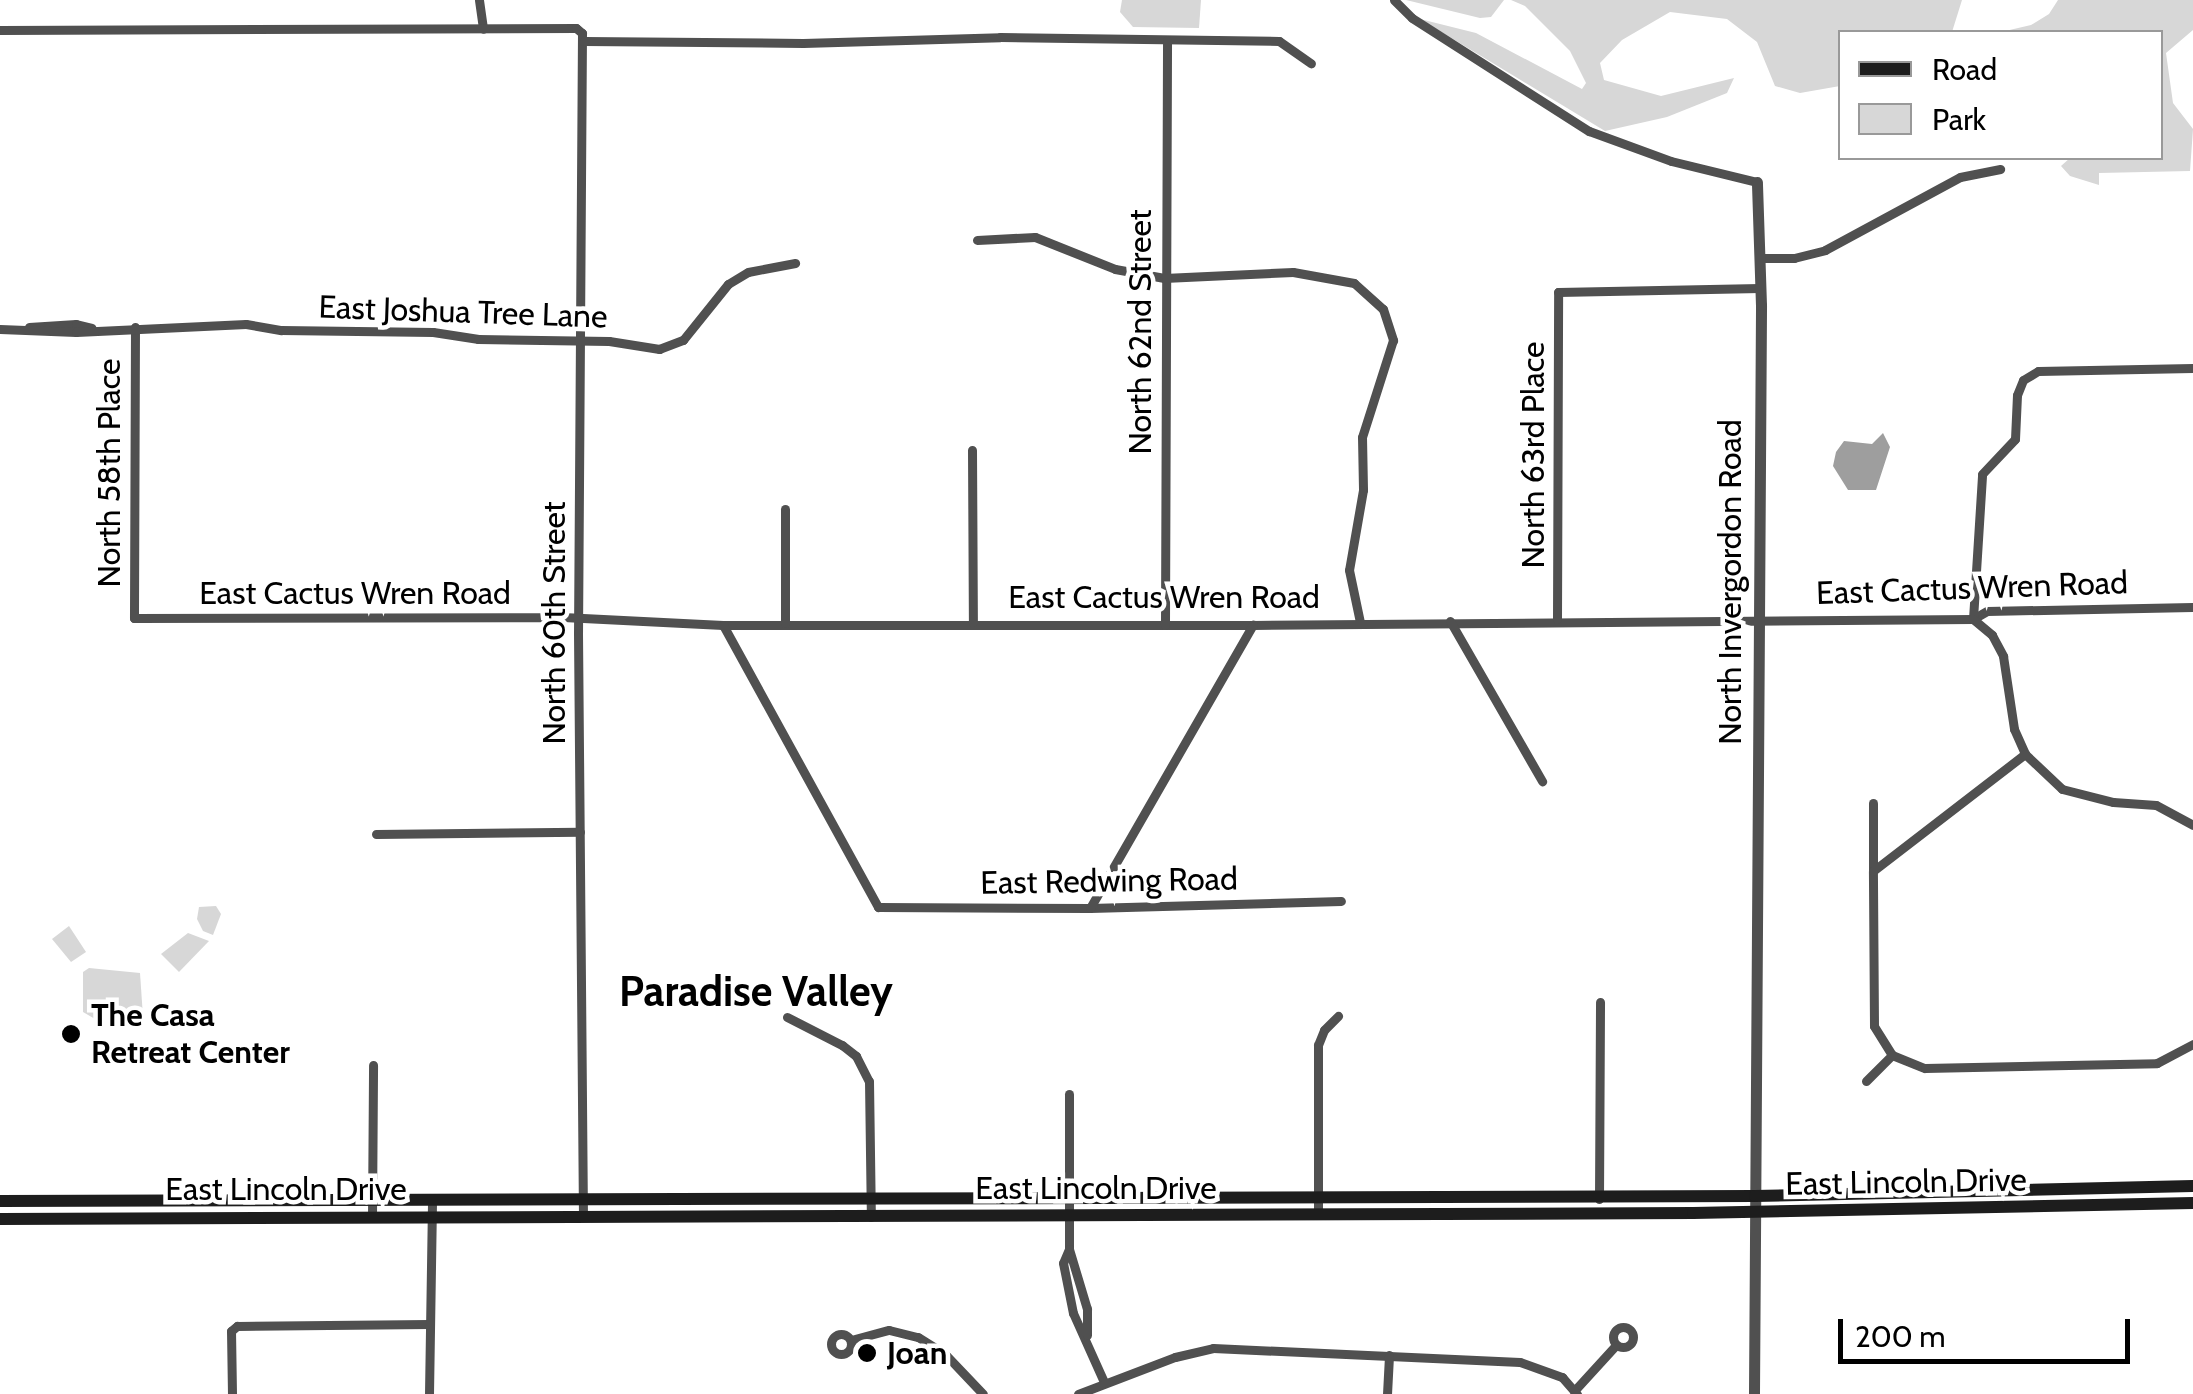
<!DOCTYPE html>
<html>
<head>
<meta charset="utf-8">
<style>
  body { margin:0 }
  #map { position:relative; width:2193px; height:1394px; overflow:hidden; background:#fff; font-family:Cabin,sans-serif }
  div>[style] { position:absolute }
  [style*='--x'] { left:calc(var(--x)*1px); top:calc(var(--y)*1px); width:calc(var(--w)*1px); rotate:calc(var(--a)*1deg) }
  .green>* { inset:0; background:#d7d7d7 }
  .water>* { inset:0; background:#9e9e9e }
  .minor>* { height:9px; margin:-4.5px; padding:0 4.5px; transform-origin:4.5px; border-radius:4.5px; background:#505050 }
  .minor>.ring { margin:-4.5px; padding:0; box-sizing:content-box; background:none; border:9px solid #505050; border-radius:50% }
  .tertiary>* { height:11px; margin:-5.5px; padding:0 5.5px; transform-origin:5.5px; border-radius:5.5px; background:#505050 }
  .secondary>* { height:12px; margin:-6px; padding:0 6px; transform-origin:6px; border-radius:6px; background:#1d1d1d }
  .dots>* { width:28px; height:28px; translate:-50% -50%; box-sizing:border-box; border:5px solid #fff; border-radius:50% }
  span { translate:-50% -50%; white-space:nowrap; text-align:center; line-height:1.15; -webkit-text-stroke:9px #fff; paint-order:stroke }
  .street-label { font-size:32px; color:#000 }
  .poi-label { font-size:32px; color:#000; font-weight:700 }
  .left { translate:0 -50%; text-align:left }
  .district-label { font-size:42px; color:#000; font-weight:700 }
  .legend { position:absolute; left:1838px; top:30px; width:325px; height:130px; box-sizing:border-box; background:#fff; border:2px solid #999; margin:0; padding:12px 18px; list-style:none; font-size:30px; color:#000 }
  .legend li { display:flex; align-items:center; gap:20px; height:50px }
  .legend b { width:50px; border:2px solid #999 }
  .scale { position:absolute; left:1838px; top:1319px; width:292px; height:45px; box-sizing:border-box; border:5px solid #000; border-top:0; padding-left:12px; font-size:30px; line-height:35px; white-space:nowrap; color:#000; -webkit-text-stroke:8px #fff; paint-order:stroke }
</style>
</head>
<body>
<div id="map">
  <div class="green">
    <div style="clip-path:polygon(1122px 0,1201px 0,1199px 28px,1133px 27px,1120px 12px)"></div>
    <div style="clip-path:polygon(1406px 0,1504px 0,1491px 17px,1480px 18px)"></div>
    <div style="clip-path:polygon(1511px 0,1962px 0,1952px 32px,1840px 32px,1840px 86px,1800px 93px,1775px 86px,1757px 42px,1727px 19px,1670px 12px,1622px 40px,1600px 63px,1604px 80px,1661px 96px,1734px 78px,1727px 93px,1667px 117px,1605px 131px,1420px 19px,1476px 33px,1582px 89px,1586px 83px,1570px 51px,1525px 6px)"></div>
    <div style="clip-path:polygon(2058px 0,2193px 0,2193px 30px,2166px 53px,2173px 103px,2193px 129px,2190px 171px,2099px 173px,2099px 185px,2070px 176px,2061px 166px,2070px 158px,2160px 158px,2160px 32px,2001px 32px,2031px 25px,2049px 14px)"></div>
    <div style="clip-path:polygon(216px 906px,221px 914px,213px 935px,203px 931px,197px 919px,199px 907px)"></div>
    <div style="clip-path:polygon(69px 926px,86px 952px,71px 962px,52px 939px)"></div>
    <div style="clip-path:polygon(188px 933px,209px 941px,179px 972px,161px 954px)"></div>
    <div style="clip-path:polygon(89px 968px,140px 973px,143px 1017px,95px 1019px,83px 1012px,83px 972px)"></div>
  </div>
  <div class="water">
    <div style="clip-path:polygon(1883px 433px,1890px 447px,1876px 490px,1848px 490px,1833px 466px,1836px 452px,1844px 441px,1872px 444px)"></div>
  </div>
  <div class="minor">
    <div style="--x:479;--y:0;--w:29;--a:82"></div>
    <div style="--x:1394;--y:0;--w:25;--a:45"></div>
    <div style="--x:1412;--y:18;--w:210;--a:32.6"></div>
    <div style="--x:1589;--y:131;--w:87;--a:20.1"></div>
    <div style="--x:1671;--y:161;--w:89;--a:13.7"></div>
    <div style="--x:0;--y:30;--w:576;--a:-0.2"></div>
    <div style="--x:576;--y:28;--w:8;--a:40"></div>
    <div style="--x:582;--y:33;--w:600;--a:90.38"></div>
    <div style="--x:578;--y:633;--w:583;--a:89.51"></div>
    <div style="--x:584;--y:41;--w:219;--a:0.5"></div>
    <div style="--x:803;--y:43;--w:197;--a:-1.7"></div>
    <div style="--x:1000;--y:37;--w:279;--a:0.8"></div>
    <div style="--x:1279;--y:41;--w:39;--a:35"></div>
    <div style="--x:977;--y:240;--w:58;--a:-3"></div>
    <div style="--x:1035;--y:237;--w:86;--a:21.8"></div>
    <div style="--x:1115;--y:269;--w:50;--a:10.4"></div>
    <div style="--x:1164;--y:278;--w:129;--a:-2.7"></div>
    <div style="--x:1293;--y:272;--w:62;--a:10.2"></div>
    <div style="--x:1354;--y:283;--w:39;--a:42"></div>
    <div style="--x:1383;--y:309;--w:33;--a:72"></div>
    <div style="--x:1393;--y:340;--w:102;--a:107.7"></div>
    <div style="--x:1362;--y:437;--w:53;--a:88.9"></div>
    <div style="--x:1363;--y:490;--w:81;--a:99.9"></div>
    <div style="--x:1349;--y:570;--w:53;--a:78.1"></div>
    <div style="--x:1761;--y:258;--w:33;--a:0"></div>
    <div style="--x:1794;--y:258;--w:32;--a:-14"></div>
    <div style="--x:1825;--y:250;--w:153;--a:-28.4"></div>
    <div style="--x:1960;--y:177;--w:41;--a:-11.3"></div>
    <div style="--x:29;--y:327;--w:47;--a:-3.7"></div>
    <div style="--x:76;--y:324;--w:16;--a:14"></div>
    <div style="--x:135;--y:327;--w:291;--a:90.2"></div>
    <div style="--x:134;--y:618;--w:429;--a:-0.1"></div>
    <div style="--x:563;--y:617;--w:160;--a:2.9"></div>
    <div style="--x:723;--y:625;--w:530;--a:0"></div>
    <div style="--x:1253;--y:625;--w:720;--a:-0.48"></div>
    <div style="--x:1973;--y:619;--w:16;--a:-30"></div>
    <div style="--x:1987;--y:611;--w:206;--a:-1.1"></div>
    <div style="--x:0;--y:329;--w:76;--a:2.3"></div>
    <div style="--x:76;--y:332;--w:170;--a:-2.7"></div>
    <div style="--x:246;--y:324;--w:36;--a:10"></div>
    <div style="--x:281;--y:330;--w:152;--a:0.8"></div>
    <div style="--x:433;--y:332;--w:46;--a:8.8"></div>
    <div style="--x:478;--y:339;--w:131;--a:0.9"></div>
    <div style="--x:609;--y:341;--w:51;--a:9.1"></div>
    <div style="--x:659;--y:349;--w:26;--a:-21"></div>
    <div style="--x:683;--y:340;--w:72;--a:-51.2"></div>
    <div style="--x:728;--y:284;--w:23;--a:-31"></div>
    <div style="--x:748;--y:272;--w:48;--a:-10.8"></div>
    <div style="--x:972;--y:450;--w:172;--a:89.7"></div>
    <div style="--x:785;--y:509;--w:114;--a:90"></div>
    <div style="--x:1557;--y:619;--w:327;--a:-89.8"></div>
    <div style="--x:1558;--y:292;--w:202;--a:-1.1"></div>
    <div style="--x:1973;--y:619;--w:145;--a:-86.4"></div>
    <div style="--x:1982;--y:474;--w:48;--a:-46.7"></div>
    <div style="--x:2015;--y:439;--w:44;--a:-87.4"></div>
    <div style="--x:2017;--y:395;--w:16;--a:-68"></div>
    <div style="--x:2023;--y:380;--w:17;--a:-31"></div>
    <div style="--x:2038;--y:371;--w:155;--a:-1.1"></div>
    <div style="--x:1973;--y:619;--w:25;--a:40"></div>
    <div style="--x:1992;--y:635;--w:24;--a:62"></div>
    <div style="--x:2003;--y:656;--w:74;--a:81.4"></div>
    <div style="--x:2014;--y:729;--w:27;--a:66"></div>
    <div style="--x:2025;--y:754;--w:51;--a:43.4"></div>
    <div style="--x:2062;--y:789;--w:53;--a:14.3"></div>
    <div style="--x:2113;--y:802;--w:43;--a:4"></div>
    <div style="--x:2156;--y:805;--w:42;--a:28.4"></div>
    <div style="--x:1450;--y:621;--w:185;--a:60.1"></div>
    <div style="--x:723;--y:625;--w:322;--a:61.2"></div>
    <div style="--x:878;--y:907;--w:212;--a:0.3"></div>
    <div style="--x:1090;--y:908;--w:251;--a:-1.6"></div>
    <div style="--x:1165;--y:625;--w:585;--a:-89.8"></div>
    <div style="--x:376;--y:834;--w:204;--a:-0.6"></div>
    <div style="--x:1873;--y:871;--w:68;--a:-90"></div>
    <div style="--x:1090;--y:908;--w:327;--a:-60.1"></div>
    <div style="--x:787;--y:1017;--w:62;--a:27"></div>
    <div style="--x:842;--y:1045;--w:18;--a:38"></div>
    <div style="--x:856;--y:1056;--w:28;--a:63"></div>
    <div style="--x:869;--y:1081;--w:136;--a:89.2"></div>
    <div style="--x:1892;--y:1055;--w:34;--a:-122"></div>
    <div style="--x:1874;--y:1026;--w:155;--a:-90.4"></div>
    <div style="--x:1873;--y:871;--w:192;--a:-37.6"></div>
    <div style="--x:1892;--y:1055;--w:35;--a:22"></div>
    <div style="--x:1925;--y:1068;--w:232;--a:-1.2"></div>
    <div style="--x:2157;--y:1063;--w:41;--a:-27.8"></div>
    <div style="--x:1866;--y:1081;--w:37;--a:-45"></div>
    <div style="--x:1069;--y:1094;--w:155;--a:90"></div>
    <div style="--x:1069;--y:1249;--w:15;--a:113"></div>
    <div style="--x:1063;--y:1263;--w:51;--a:78.7"></div>
    <div style="--x:1073;--y:1313;--w:76;--a:65.8"></div>
    <div style="--x:1599;--y:1199;--w:197;--a:-89.7"></div>
    <div style="--x:1318;--y:1215;--w:170;--a:-90"></div>
    <div style="--x:1318;--y:1045;--w:16;--a:-68"></div>
    <div style="--x:1324;--y:1030;--w:20;--a:-45"></div>
    <div style="--x:372;--y:1217;--w:152;--a:-89.6"></div>
    <div style="--x:1069;--y:1249;--w:63;--a:73.3"></div>
    <div style="--x:1087;--y:1309;--w:26;--a:90"></div>
    <div class="ring" style="left:1613px;top:1327px;width:11px;height:11px"></div>
    <div class="ring" style="left:831px;top:1334px;width:11px;height:11px"></div>
    <div style="--x:851;--y:1340;--w:39;--a:-15"></div>
    <div style="--x:889;--y:1330;--w:30;--a:14"></div>
    <div style="--x:918;--y:1337;--w:32;--a:32"></div>
    <div style="--x:945;--y:1354;--w:55;--a:46.5"></div>
    <div style="--x:1574;--y:1391;--w:62;--a:-47.6"></div>
    <div style="--x:232;--y:1394;--w:63;--a:-90.9"></div>
    <div style="--x:231;--y:1331;--w:8;--a:-40"></div>
    <div style="--x:237;--y:1326;--w:192;--a:-0.6"></div>
    <div style="--x:429;--y:1394;--w:194;--a:-89.1"></div>
    <div style="--x:1078;--y:1394;--w:104;--a:-20.9"></div>
    <div style="--x:1175;--y:1357;--w:39;--a:-13"></div>
    <div style="--x:1213;--y:1348;--w:307;--a:2.6"></div>
    <div style="--x:1520;--y:1362;--w:45;--a:19.7"></div>
    <div style="--x:1562;--y:1377;--w:23;--a:49"></div>
    <div style="--x:1387;--y:1394;--w:39;--a:-87"></div>
  </div>
  <div class="tertiary">
    <div style="--x:1754;--y:1394;--w:1089;--a:-89.63"></div>
    <div style="--x:1761;--y:305;--w:123;--a:-91.9"></div>
  </div>
  <div class="secondary">
    <div style="--x:0;--y:1201;--w:1755;--a:-0.16"></div>
    <div style="--x:1755;--y:1196;--w:438;--a:-1.3"></div>
    <div style="--x:0;--y:1219;--w:1693;--a:-0.2"></div>
    <div style="--x:1693;--y:1213;--w:500;--a:-1.15"></div>
  </div>
  <div class="dots">
    <div style="left:71px;top:1034px;background:#000"></div>
    <div style="left:867px;top:1353px;background:#000"></div>
  </div>
  <div class="street-label">
    <span style="left:463px;top:312px;rotate:2deg">East Joshua Tree Lane</span>
    <span style="left:1140px;top:332px;rotate:-90deg">North 62nd Street</span>
    <span style="left:1533px;top:455px;rotate:-90deg">North 63rd Place</span>
    <span style="left:109px;top:473px;rotate:-90deg">North 58th Place</span>
    <span style="left:1730px;top:582px;rotate:-90deg">North Invergordon Road</span>
    <span style="left:1972px;top:588px;rotate:-2deg">East Cactus Wren Road</span>
    <span style="left:355px;top:593px">East Cactus Wren Road</span>
    <span style="left:1164px;top:597px">East Cactus Wren Road</span>
    <span style="left:554px;top:623px;rotate:-90deg">North 60th Street</span>
    <span style="left:1109px;top:881px;rotate:-1deg">East Redwing Road</span>
    <span style="left:1906px;top:1182px;rotate:-1deg">East Lincoln Drive</span>
    <span style="left:1096px;top:1188px">East Lincoln Drive</span>
    <span style="left:286px;top:1189px">East Lincoln Drive</span>
  </div>
  <div class="poi-label">
    <span class="left" style="left:91px;top:1034px">The Casa<br>Retreat Center</span>
    <span class="left" style="left:887px;top:1353px">Joan</span>
  </div>
  <div class="district-label">
    <span style="left:756px;top:991px">Paradise Valley</span>
  </div>
  <ul class="legend">
  <li><b style="height:12px;background:#1d1d1d"></b>Road</li>
  <li><b style="height:28px;background:#d7d7d7"></b>Park</li>
  </ul>
  <div class="scale">200 m</div>
</div>
</body>
</html>
